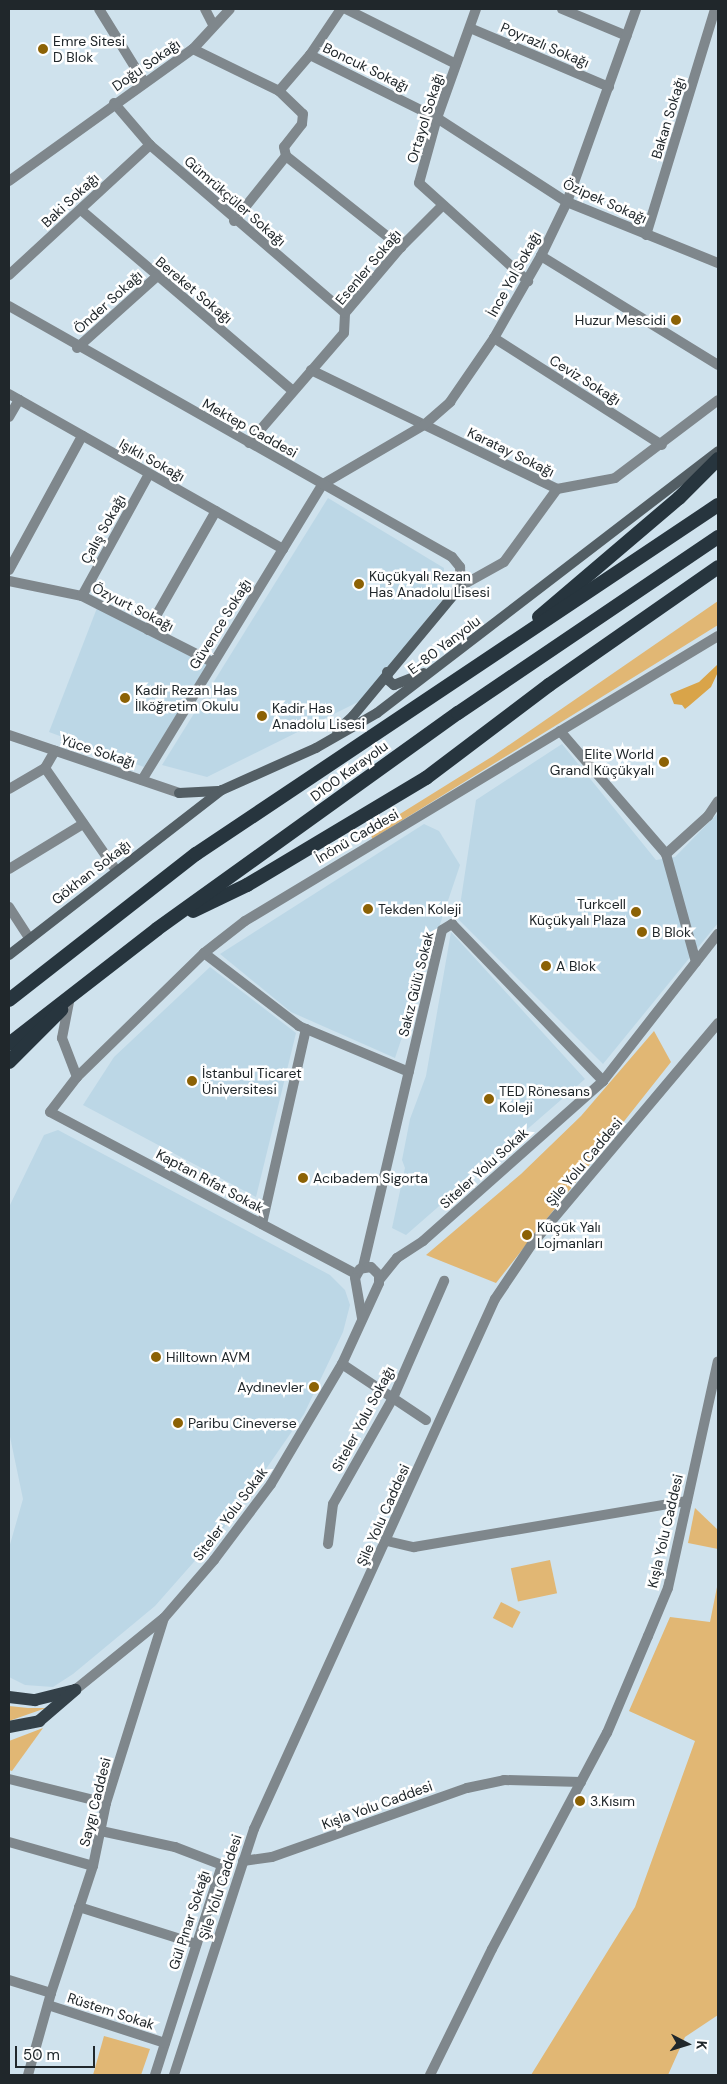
<!DOCTYPE html>
<html>
<head>
<meta charset="utf-8">
<style>
  body { margin:0 }
  #map { position:relative; width:727px; height:2084px; overflow:hidden; background:#cfe2ed; font-family:"DM Sans",sans-serif }
  div>[style] { position:absolute }
  [style*='--x'] { left:calc(var(--x)*1px); top:calc(var(--y)*1px); width:calc(var(--w)*1px); rotate:calc(var(--a)*1deg) }
  .built>* { inset:0; background:#bcd7e6 }
  .green>* { inset:0; background:#e1b774; transform-origin:0 0 }
  .water>* { inset:0; background:#d9a449 }
  .minor>* { height:10px; margin:-5px; padding:0 5px; transform-origin:5px; border-radius:5px; background:#7f878c }
  .tertiary>* { height:10px; margin:-5px; padding:0 5px; transform-origin:5px; border-radius:5px; background:#7f878c }
  .secondary>* { height:10px; margin:-5px; padding:0 5px; transform-origin:5px; border-radius:5px; background:#535e64 }
  .primary>* { height:12px; margin:-6px; padding:0 6px; transform-origin:6px; border-radius:6px; background:#344149 }
  .trunk>* { height:14px; margin:-7px; padding:0 7px; transform-origin:7px; border-radius:7px; background:#27353e }
  .dots>* { width:14px; height:14px; translate:-50% -50%; box-sizing:border-box; border:2px solid #fff; border-radius:50% }
  span { translate:-50% -50%; white-space:nowrap; text-align:center; line-height:1.15; -webkit-text-stroke:5px #fff; paint-order:stroke }
  .poi-label { font-size:14px; color:#20272b }
  .left { translate:0 -50%; text-align:left }
  .right { translate:-100% -50%; text-align:right }
  .street-label { font-size:14px; color:#20272b }
  .frame { position:absolute; inset:0; border:10px solid #20272b; pointer-events:none }
  .north { position:absolute; left:662px; top:2019px; width:50px; height:50px; -webkit-text-stroke:4px #fff; paint-order:stroke; rotate:95deg; font-size:14px; font-weight:700; line-height:20px; text-align:center; color:#20272b }
  .north::after { content:''; display:block; margin:auto; width:18px; height:22px; background:#20272b; clip-path:polygon(50% 0,100% 100%,50% 72%,0 100%) }
  .scale { position:absolute; left:15px; top:2046px; width:80px; height:22px; box-sizing:border-box; border:2px solid #20272b; border-top:0; padding-left:6px; font-size:15px; line-height:18px; white-space:nowrap; color:#20272b; -webkit-text-stroke:4px #fff; paint-order:stroke }
</style>
</head>
<body>
<div id="map">
  <div class="built">
    <div style="clip-path:polygon(328px 498px,444px 568px,443px 599px,362px 700px,207px 777px,162px 765px)"></div>
    <div style="clip-path:polygon(97px 608px,209px 664px,144px 767px,49px 732px)"></div>
    <div style="clip-path:polygon(562px 744px,656px 860px,675px 857px,718px 813px,718px 923px,603px 1064px,458px 919px,476px 800px)"></div>
    <div style="clip-path:polygon(424px 824px,439px 831px,460px 865px,395px 1058px,291px 1012px,220px 954px)"></div>
    <div style="clip-path:polygon(451px 932px,585px 1079px,406px 1235px,392px 1228px,405px 1168px,402px 1160px,410px 1119px,426px 1076px)"></div>
    <div style="clip-path:polygon(210px 967px,296px 1033px,256px 1197px,83px 1105px,114px 1057px)"></div>
    <div style="clip-path:polygon(58px 1130px,330px 1275px,345px 1290px,350px 1305px,343px 1332px,304px 1414px,230px 1521px,155px 1606px,73px 1674px,53px 1687px,25px 1685px,9px 1677px,9px 1548px,23px 1499px,9px 1432px,9px 1228px,10px 1205px,44px 1135px)"></div>
  </div>
  <div class="green">
    <div style="clip-path:polygon(718px 601px,718px 625px,372px 839px,371px 832px,493px 756px)"></div>
    <div style="clip-path:polygon(654px 1031px,671px 1062px,496px 1283px,426px 1255px,521px 1174px,581px 1116px)"></div>
    <div style="clip-path:polygon(695px 1508px,718px 1530px,718px 1549px,688px 1543px)"></div>
    <div style="left:550px;top:1560px;width:34px;height:40px;rotate:78deg"></div>
    <div style="clip-path:polygon(718px 1582px,718px 2015px,685px 2037px,668px 2075px,531px 2075px,635px 1907px,695px 1741px,629px 1711px,670px 1617px,710px 1622px)"></div>
    <div style="left:501px;top:1602px;width:22px;height:18px;rotate:27deg"></div>
    <div style="clip-path:polygon(9px 1706px,28px 1708px,46px 1708px,9px 1721px)"></div>
    <div style="clip-path:polygon(43px 1728px,12px 1771px,9px 1770px,9px 1741px)"></div>
    <div style="clip-path:polygon(104px 2036px,150px 2049px,141px 2075px,93px 2075px)"></div>
  </div>
  <div class="water">
    <div style="clip-path:polygon(717px 665px,718px 672px,711px 687px,690px 705px,685px 709px,682px 705px,674px 704px,670px 694px,699px 682px)"></div>
  </div>
  <div class="minor">
    <div style="--x:99;--y:9;--w:86;--a:58.3"></div>
    <div style="--x:205;--y:9;--w:18;--a:63"></div>
    <div style="--x:346;--y:9;--w:123;--a:26.6"></div>
    <div style="--x:476;--y:9;--w:116;--a:109.7"></div>
    <div style="--x:437;--y:118;--w:67;--a:105.5"></div>
    <div style="--x:419;--y:183;--w:147;--a:42"></div>
    <div style="--x:562;--y:9;--w:70;--a:22.6"></div>
    <div style="--x:470;--y:28;--w:151;--a:23"></div>
    <div style="--x:193;--y:49;--w:96;--a:26"></div>
    <div style="--x:279;--y:91;--w:33;--a:44"></div>
    <div style="--x:303;--y:114;--w:10;--a:96"></div>
    <div style="--x:302;--y:124;--w:29;--a:128"></div>
    <div style="--x:284;--y:147;--w:9;--a:77"></div>
    <div style="--x:310;--y:55;--w:142;--a:26.4"></div>
    <div style="--x:437;--y:118;--w:155;--a:32.9"></div>
    <div style="--x:567;--y:202;--w:163;--a:22"></div>
    <div style="--x:279;--y:91;--w:48;--a:-49.3"></div>
    <div style="--x:310;--y:55;--w:55;--a:-56"></div>
    <div style="--x:114;--y:103;--w:55;--a:49.4"></div>
    <div style="--x:150;--y:145;--w:257;--a:40.7"></div>
    <div style="--x:286;--y:156;--w:147;--a:38.4"></div>
    <div style="--x:9;--y:181;--w:226;--a:-35.7"></div>
    <div style="--x:193;--y:49;--w:54;--a:-47.2"></div>
    <div style="--x:81;--y:210;--w:277;--a:40.5"></div>
    <div style="--x:234;--y:221;--w:83;--a:-51.3"></div>
    <div style="--x:646;--y:235;--w:236;--a:-73"></div>
    <div style="--x:541;--y:256;--w:208;--a:31.6"></div>
    <div style="--x:9;--y:275;--w:192;--a:-42.7"></div>
    <div style="--x:494;--y:338;--w:199;--a:32.5"></div>
    <div style="--x:77;--y:348;--w:106;--a:-41.9"></div>
    <div style="--x:311;--y:370;--w:273;--a:25.8"></div>
    <div style="--x:557;--y:489;--w:59;--a:-10.7"></div>
    <div style="--x:615;--y:478;--w:129;--a:-37.1"></div>
    <div style="--x:9;--y:394;--w:315;--a:29.5"></div>
    <div style="--x:9;--y:417;--w:20;--a:-60"></div>
    <div style="--x:249;--y:443;--w:145;--a:-49.2"></div>
    <div style="--x:344;--y:333;--w:20;--a:-87"></div>
    <div style="--x:345;--y:313;--w:87;--a:-49.7"></div>
    <div style="--x:401;--y:247;--w:59;--a:-45"></div>
    <div style="--x:9;--y:570;--w:153;--a:-61.4"></div>
    <div style="--x:9;--y:581;--w:75;--a:11.6"></div>
    <div style="--x:82;--y:596;--w:146;--a:26.9"></div>
    <div style="--x:461;--y:586;--w:49;--a:-29.2"></div>
    <div style="--x:504;--y:562;--w:90;--a:-54"></div>
    <div style="--x:82;--y:596;--w:139;--a:-61.2"></div>
    <div style="--x:148;--y:630;--w:137;--a:-60.3"></div>
    <div style="--x:560;--y:731;--w:162;--a:49.2"></div>
    <div style="--x:666;--y:854;--w:57;--a:-42.1"></div>
    <div style="--x:708;--y:816;--w:18;--a:-56"></div>
    <div style="--x:45;--y:768;--w:124;--a:55.2"></div>
    <div style="--x:142;--y:780;--w:347;--a:-58.6"></div>
    <div style="--x:323;--y:484;--w:117;--a:-30.3"></div>
    <div style="--x:424;--y:425;--w:35;--a:-41"></div>
    <div style="--x:450;--y:402;--w:78;--a:-55.5"></div>
    <div style="--x:494;--y:338;--w:95;--a:-60.2"></div>
    <div style="--x:541;--y:256;--w:60;--a:-64.3"></div>
    <div style="--x:567;--y:202;--w:205;--a:-70.3"></div>
    <div style="--x:9;--y:789;--w:42;--a:-30.3"></div>
    <div style="--x:45;--y:768;--w:20;--a:-60"></div>
    <div style="--x:666;--y:854;--w:112;--a:74.5"></div>
    <div style="--x:9;--y:869;--w:87;--a:-31.3"></div>
    <div style="--x:9;--y:907;--w:38;--a:57"></div>
    <div style="--x:204;--y:953;--w:120;--a:37.5"></div>
    <div style="--x:299;--y:1026;--w:119;--a:22.7"></div>
    <div style="--x:262;--y:1224;--w:200;--a:-77.3"></div>
    <div style="--x:363;--y:1267;--w:346;--a:-76.8"></div>
    <div style="--x:442;--y:930;--w:12;--a:-31"></div>
    <div style="--x:452;--y:924;--w:218;--a:46.1"></div>
    <div style="--x:380;--y:1279;--w:27;--a:-51"></div>
    <div style="--x:397;--y:1258;--w:31;--a:-33"></div>
    <div style="--x:423;--y:1241;--w:241;--a:-41.6"></div>
    <div style="--x:603;--y:1081;--w:187;--a:-52"></div>
    <div style="--x:342;--y:1364;--w:101;--a:33.7"></div>
    <div style="--x:387;--y:1541;--w:28;--a:13"></div>
    <div style="--x:414;--y:1547;--w:277;--a:-9.6"></div>
    <div style="--x:328;--y:1544;--w:40;--a:-82.9"></div>
    <div style="--x:333;--y:1504;--w:122;--a:-60.5"></div>
    <div style="--x:393;--y:1398;--w:128;--a:-66.4"></div>
    <div style="--x:9;--y:1779;--w:100;--a:13.9"></div>
    <div style="--x:101;--y:1831;--w:76;--a:12.2"></div>
    <div style="--x:175;--y:1847;--w:50;--a:21"></div>
    <div style="--x:222;--y:1865;--w:220;--a:107.7"></div>
    <div style="--x:9;--y:1842;--w:87;--a:15.9"></div>
    <div style="--x:243;--y:1861;--w:29;--a:-8"></div>
    <div style="--x:272;--y:1857;--w:207;--a:-19.5"></div>
    <div style="--x:467;--y:1788;--w:38;--a:-12"></div>
    <div style="--x:504;--y:1780;--w:77;--a:1.5"></div>
    <div style="--x:79;--y:1907;--w:123;--a:17.5"></div>
    <div style="--x:9;--y:1980;--w:44;--a:17.2"></div>
    <div style="--x:48;--y:2005;--w:123;--a:18"></div>
    <div style="--x:28;--y:2075;--w:85;--a:-74.3"></div>
    <div style="--x:51;--y:1993;--w:134;--a:-71.7"></div>
    <div style="--x:93;--y:1866;--w:64;--a:-78.3"></div>
    <div style="--x:106;--y:1803;--w:194;--a:-72.6"></div>
  </div>
  <div class="tertiary">
    <div style="--x:9;--y:306;--w:509;--a:29.54"></div>
    <div style="--x:452;--y:557;--w:13;--a:51"></div>
    <div style="--x:460;--y:567;--w:19;--a:87"></div>
    <div style="--x:9;--y:735;--w:180;--a:18.8"></div>
    <div style="--x:69;--y:1002;--w:37;--a:101"></div>
    <div style="--x:62;--y:1038;--w:42;--a:69"></div>
    <div style="--x:356;--y:1274;--w:346;--a:-152.1"></div>
    <div style="--x:50;--y:1112;--w:44;--a:-52.4"></div>
    <div style="--x:77;--y:1077;--w:177;--a:-44.3"></div>
    <div style="--x:204;--y:953;--w:52;--a:-38"></div>
    <div style="--x:245;--y:921;--w:552;--a:-31.07"></div>
    <div style="--x:75;--y:1690;--w:114;--a:-39"></div>
    <div style="--x:164;--y:1618;--w:77;--a:-49.2"></div>
    <div style="--x:214;--y:1560;--w:95;--a:-53.1"></div>
    <div style="--x:271;--y:1484;--w:139;--a:-59.4"></div>
    <div style="--x:342;--y:1364;--w:89;--a:-65.4"></div>
    <div style="--x:379;--y:1283;--w:8;--a:-90"></div>
    <div style="--x:379;--y:1275;--w:11;--a:-135"></div>
    <div style="--x:371;--y:1267;--w:11;--a:170"></div>
    <div style="--x:360;--y:1269;--w:10;--a:119"></div>
    <div style="--x:355;--y:1278;--w:41;--a:80.1"></div>
    <div style="--x:174;--y:2075;--w:259;--a:-72"></div>
    <div style="--x:254;--y:1829;--w:582;--a:-65.55"></div>
    <div style="--x:495;--y:1299;--w:66;--a:-56.1"></div>
    <div style="--x:532;--y:1244;--w:289;--a:-49.9"></div>
    <div style="--x:430;--y:2075;--w:140;--a:-63.8"></div>
    <div style="--x:492;--y:1949;--w:245;--a:-62"></div>
    <div style="--x:607;--y:1733;--w:105;--a:-67.1"></div>
    <div style="--x:648;--y:1636;--w:52;--a:-67.4"></div>
    <div style="--x:668;--y:1588;--w:232;--a:-77.6"></div>
  </div>
  <div class="secondary">
    <div style="--x:387;--y:672;--w:8;--a:83"></div>
    <div style="--x:388;--y:680;--w:8;--a:40"></div>
    <div style="--x:394;--y:685;--w:32;--a:-22"></div>
    <div style="--x:337;--y:731;--w:22;--a:-43"></div>
    <div style="--x:353;--y:716;--w:169;--a:-50.3"></div>
    <div style="--x:179;--y:793;--w:39;--a:-3"></div>
    <div style="--x:9;--y:955;--w:269;--a:-37.8"></div>
    <div style="--x:222;--y:790;--w:103;--a:-24.1"></div>
    <div style="--x:316;--y:748;--w:70;--a:-29.8"></div>
    <div style="--x:377;--y:713;--w:430;--a:-37.5"></div>
  </div>
  <div class="primary">
    <div style="--x:9;--y:1697;--w:26;--a:7"></div>
    <div style="--x:35;--y:1700;--w:38;--a:-14"></div>
    <div style="--x:9;--y:1727;--w:31;--a:-11"></div>
    <div style="--x:39;--y:1721;--w:48;--a:-40.7"></div>
  </div>
  <div class="trunk">
    <div style="--x:539;--y:617;--w:184;--a:-40.4"></div>
    <div style="--x:679;--y:498;--w:55;--a:-45"></div>
    <div style="--x:193;--y:911;--w:60;--a:-25.7"></div>
    <div style="--x:247;--y:885;--w:209;--a:-30.9"></div>
    <div style="--x:426;--y:778;--w:154;--a:-37.1"></div>
    <div style="--x:549;--y:685;--w:206;--a:-34.9"></div>
    <div style="--x:9;--y:1000;--w:237;--a:-38"></div>
    <div style="--x:196;--y:854;--w:628;--a:-33.77"></div>
    <div style="--x:9;--y:1044;--w:187;--a:-37.8"></div>
    <div style="--x:157;--y:929;--w:370;--a:-35.7"></div>
    <div style="--x:458;--y:713;--w:314;--a:-34.1"></div>
    <div style="--x:9;--y:1062;--w:74;--a:-45"></div>
  </div>
  <div class="dots">
    <div style="left:43px;top:49px;background:#8c6205"></div>
    <div style="left:676px;top:320px;background:#8c6205"></div>
    <div style="left:359px;top:584px;background:#8c6205"></div>
    <div style="left:125px;top:698px;background:#8c6205"></div>
    <div style="left:262px;top:716px;background:#8c6205"></div>
    <div style="left:664px;top:762px;background:#8c6205"></div>
    <div style="left:368px;top:909px;background:#8c6205"></div>
    <div style="left:636px;top:912px;background:#8c6205"></div>
    <div style="left:642px;top:932px;background:#8c6205"></div>
    <div style="left:546px;top:966px;background:#8c6205"></div>
    <div style="left:192px;top:1081px;background:#8c6205"></div>
    <div style="left:489px;top:1099px;background:#8c6205"></div>
    <div style="left:303px;top:1178px;background:#8c6205"></div>
    <div style="left:527px;top:1235px;background:#8c6205"></div>
    <div style="left:156px;top:1357px;background:#8c6205"></div>
    <div style="left:314px;top:1387px;background:#8c6205"></div>
    <div style="left:178px;top:1423px;background:#8c6205"></div>
    <div style="left:580px;top:1801px;background:#8c6205"></div>
  </div>
  <div class="poi-label">
    <span class="left" style="left:53px;top:49px">Emre Sitesi<br>D Blok</span>
    <span class="right" style="left:666px;top:320px">Huzur Mescidi</span>
    <span class="left" style="left:369px;top:584px">Küçükyalı Rezan<br>Has Anadolu Lisesi</span>
    <span class="left" style="left:135px;top:698px">Kadir Rezan Has<br>İlköğretim Okulu</span>
    <span class="left" style="left:272px;top:716px">Kadir Has<br>Anadolu Lisesi</span>
    <span class="right" style="left:654px;top:762px">Elite World<br>Grand Küçükyalı</span>
    <span class="right" style="left:626px;top:912px">Turkcell<br>Küçükyalı Plaza</span>
    <span class="left" style="left:378px;top:909px">Tekden Koleji</span>
    <span class="left" style="left:652px;top:932px">B Blok</span>
    <span class="left" style="left:556px;top:966px">A Blok</span>
    <span class="left" style="left:202px;top:1081px">İstanbul Ticaret<br>Üniversitesi</span>
    <span class="left" style="left:499px;top:1099px">TED Rönesans<br>Koleji</span>
    <span class="left" style="left:313px;top:1178px">Acıbadem Sigorta</span>
    <span class="left" style="left:537px;top:1235px">Küçük Yalı<br>Lojmanları</span>
    <span class="left" style="left:166px;top:1357px">Hilltown AVM</span>
    <span class="right" style="left:304px;top:1387px">Aydınevler</span>
    <span class="left" style="left:188px;top:1423px">Paribu Cineverse</span>
    <span class="left" style="left:590px;top:1801px">3.Kısım</span>
  </div>
  <div class="street-label">
    <span style="left:545px;top:45px;rotate:23deg">Poyrazlı Sokağı</span>
    <span style="left:146px;top:65px;rotate:-35deg">Doğu Sokağı</span>
    <span style="left:366px;top:67px;rotate:26deg">Boncuk Sokağı</span>
    <span style="left:425px;top:118px;rotate:-73deg">Ortayol Sokağı</span>
    <span style="left:668px;top:118px;rotate:-73deg">Bakan Sokağı</span>
    <span style="left:70px;top:200px;rotate:-43deg">Baki Sokağı</span>
    <span style="left:235px;top:201px;rotate:41deg">Gümrükçüler Sokağı</span>
    <span style="left:605px;top:201px;rotate:24deg">Özipek Sokağı</span>
    <span style="left:368px;top:267px;rotate:-50deg">Esenler Sokağı</span>
    <span style="left:514px;top:274px;rotate:-61deg">İnce Yol Sokağı</span>
    <span style="left:194px;top:290px;rotate:40deg">Bereket Sokağı</span>
    <span style="left:108px;top:302px;rotate:-42deg">Önder Sokağı</span>
    <span style="left:585px;top:380px;rotate:32deg">Ceviz Sokağı</span>
    <span style="left:250px;top:428px;rotate:29deg">Mektep Caddesi</span>
    <span style="left:511px;top:452px;rotate:26deg">Karatay Sokağı</span>
    <span style="left:152px;top:460px;rotate:29deg">Işıklı Sokağı</span>
    <span style="left:103px;top:529px;rotate:-61deg">Çalış Sokağı</span>
    <span style="left:133px;top:607px;rotate:27deg">Özyurt Sokağı</span>
    <span style="left:220px;top:624px;rotate:-58deg">Güvence Sokağı</span>
    <span style="left:444px;top:645px;rotate:-37deg">E-80 Yanyolu</span>
    <span style="left:98px;top:751px;rotate:18deg">Yüce Sokağı</span>
    <span style="left:349px;top:771px;rotate:-36deg">D100 Karayolu</span>
    <span style="left:357px;top:836px;rotate:-30deg">İnönü Caddesi</span>
    <span style="left:91px;top:872px;rotate:-38deg">Gökhan Sokağı</span>
    <span style="left:416px;top:984px;rotate:-76deg">Sakız Gülü Sokak</span>
    <span style="left:584px;top:1162px;rotate:-50deg">Şile Yolu Caddesi</span>
    <span style="left:484px;top:1168px;rotate:-42deg">Siteler Yolu Sokak</span>
    <span style="left:210px;top:1181px;rotate:28deg">Kaptan Rıfat Sokak</span>
    <span style="left:363px;top:1419px;rotate:-62deg">Siteler Yolu Sokağı</span>
    <span style="left:230px;top:1514px;rotate:-53deg">Siteler Yolu Sokak</span>
    <span style="left:383px;top:1515px;rotate:-66deg">Şile Yolu Caddesi</span>
    <span style="left:665px;top:1531px;rotate:-77deg">Kışla Yolu Caddesi</span>
    <span style="left:95px;top:1802px;rotate:-76deg">Saygı Caddesi</span>
    <span style="left:377px;top:1805px;rotate:-20deg">Kışla Yolu Caddesi</span>
    <span style="left:220px;top:1887px;rotate:-72deg">Şile Yolu Caddesi</span>
    <span style="left:189px;top:1920px;rotate:-72deg">Gül Pınar Sokağı</span>
    <span style="left:111px;top:2011px;rotate:18deg">Rüstem Sokak</span>
  </div>
  <div class="frame"></div>
  <div class="north">K</div>
  <div class="scale">50 m</div>
</div>
</body>
</html>
